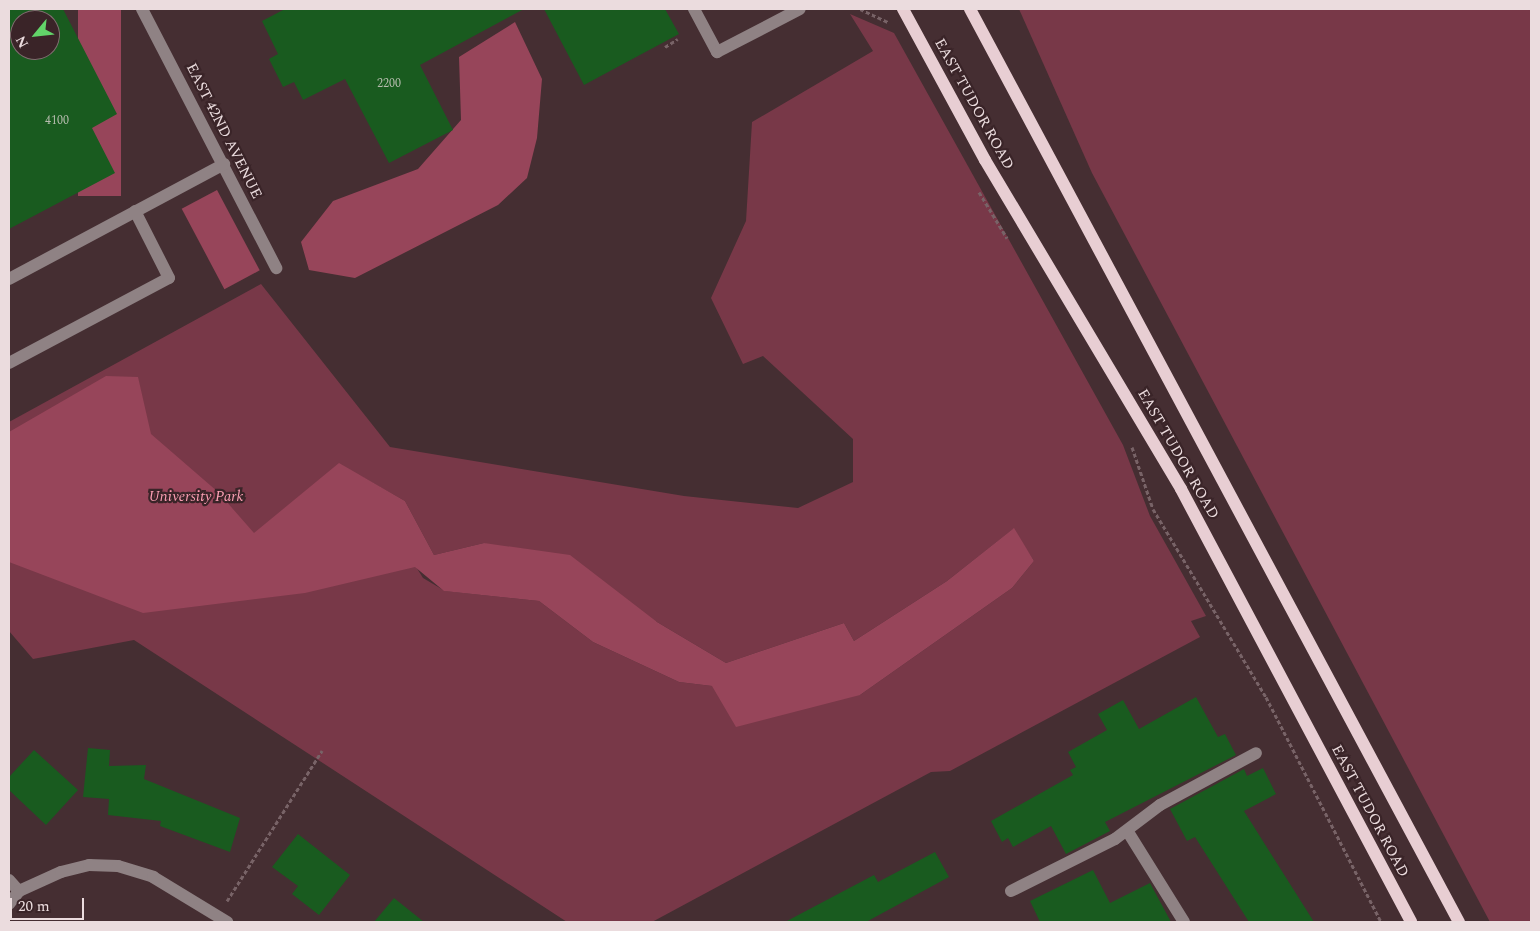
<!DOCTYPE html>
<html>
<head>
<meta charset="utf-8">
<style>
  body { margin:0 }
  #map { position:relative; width:1540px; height:931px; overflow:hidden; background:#452e32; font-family:Spectral,serif }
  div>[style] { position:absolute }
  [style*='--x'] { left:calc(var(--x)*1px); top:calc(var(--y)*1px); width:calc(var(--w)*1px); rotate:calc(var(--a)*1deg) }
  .green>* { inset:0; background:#783848 }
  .forest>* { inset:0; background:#97455a; transform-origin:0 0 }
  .building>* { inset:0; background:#195b1f }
  .path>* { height:3px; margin-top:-1.5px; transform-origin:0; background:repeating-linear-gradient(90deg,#786367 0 4px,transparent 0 6.5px) }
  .minor>* { height:12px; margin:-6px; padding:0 6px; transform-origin:6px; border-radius:6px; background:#8f8284 }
  .major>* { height:12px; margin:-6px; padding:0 6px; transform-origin:6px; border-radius:6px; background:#e8ced3 }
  span { translate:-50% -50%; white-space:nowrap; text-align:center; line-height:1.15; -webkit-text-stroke:4.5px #3a2428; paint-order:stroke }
  .number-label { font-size:12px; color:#b6bcae }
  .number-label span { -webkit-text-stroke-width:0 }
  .street-label { font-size:15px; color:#ebdcde }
  .park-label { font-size:15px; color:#fc9fb4; font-style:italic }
  .frame { position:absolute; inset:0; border:10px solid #ebdcde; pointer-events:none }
  .north { position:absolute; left:10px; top:10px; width:50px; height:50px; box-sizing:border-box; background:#3a2428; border:1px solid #816e71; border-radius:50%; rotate:242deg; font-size:14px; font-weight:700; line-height:20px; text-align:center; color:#ebdcde }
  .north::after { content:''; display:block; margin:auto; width:18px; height:22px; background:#62d469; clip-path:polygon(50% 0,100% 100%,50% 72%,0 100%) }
  .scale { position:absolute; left:10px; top:898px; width:74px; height:22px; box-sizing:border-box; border:2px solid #ebdcde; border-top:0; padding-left:6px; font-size:15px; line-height:18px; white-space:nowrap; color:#ebdcde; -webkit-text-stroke:4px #3a2428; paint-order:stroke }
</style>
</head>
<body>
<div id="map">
  <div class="green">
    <div style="clip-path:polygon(1019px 9px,1531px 9px,1531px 922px,1490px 922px,1092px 173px)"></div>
    <div style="clip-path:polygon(evenodd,850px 14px,894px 33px,1123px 445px,1150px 516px,1206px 616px,1191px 621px,1200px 637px,950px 771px,931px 772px,652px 922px,567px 922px,134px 640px,33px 659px,9px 631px,9px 422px,261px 284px,390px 447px,684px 496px,798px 508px,853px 482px,853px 439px,763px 356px,743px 364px,711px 298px,746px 221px,752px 122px,873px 51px,850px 14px,359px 475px,405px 501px,434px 555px,484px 543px,657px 622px,726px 663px,844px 623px,854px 641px,947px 581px,1013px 529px,1034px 561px,1012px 588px,860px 695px,712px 686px,679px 682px,593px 642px,539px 601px,445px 591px,423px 578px,359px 475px)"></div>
  </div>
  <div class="forest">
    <div style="left:78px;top:9px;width:43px;height:187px"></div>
    <div style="clip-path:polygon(515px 22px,542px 79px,537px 138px,527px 178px,498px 205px,355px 278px,309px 270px,301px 242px,333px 201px,418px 169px,461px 120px,459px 57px)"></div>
    <div style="left:217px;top:190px;width:91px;height:40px;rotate:62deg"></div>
    <div style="clip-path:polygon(106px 376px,138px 377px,151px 434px,218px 492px,254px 533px,339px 463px,405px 501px,434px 555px,484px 543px,570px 555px,657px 622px,726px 663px,844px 623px,854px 641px,947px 581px,1014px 528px,1034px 561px,1012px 588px,860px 695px,736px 727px,712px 686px,679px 682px,593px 642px,539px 601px,444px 591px,415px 567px,305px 593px,143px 613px,9px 562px,9px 432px)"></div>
  </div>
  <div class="building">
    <div style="clip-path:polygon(evenodd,9px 9px,63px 9px,117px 114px,92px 128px,115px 173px,9px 229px,9px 9px,20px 20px,50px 20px,50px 50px,20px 50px,20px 20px)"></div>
    <div style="clip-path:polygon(285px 9px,524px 9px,420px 65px,453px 130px,389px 163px,345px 79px,303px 100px,294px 82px,283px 87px,269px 59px,278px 54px,262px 21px)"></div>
    <div style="clip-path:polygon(544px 9px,665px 9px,679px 34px,584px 85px)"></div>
    <div style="clip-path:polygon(1196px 697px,1218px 737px,1225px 734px,1236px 755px,1105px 822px,1110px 831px,1066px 854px,1051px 826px,1013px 847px,1008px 838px,1002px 842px,991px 821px,1073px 775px,1070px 770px,1076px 767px,1068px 752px,1107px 730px,1098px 714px,1123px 700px,1139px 729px)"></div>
    <div style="clip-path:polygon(88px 748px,110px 750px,109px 766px,146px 765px,144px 779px,240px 818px,230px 852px,160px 826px,161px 821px,108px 815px,109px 799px,83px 797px)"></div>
    <div style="clip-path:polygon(34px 750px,78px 790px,46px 825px,9px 790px,9px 777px)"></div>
    <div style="clip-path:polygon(1263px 768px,1276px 794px,1244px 811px,1314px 922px,1249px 922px,1195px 837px,1187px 841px,1170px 809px,1244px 769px,1247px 776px)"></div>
    <div style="clip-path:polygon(298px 834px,350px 875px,319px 915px,292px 894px,298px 886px,272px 867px)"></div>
    <div style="clip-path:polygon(935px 852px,949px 877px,866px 922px,785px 922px,874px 875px,878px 882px)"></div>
    <div style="clip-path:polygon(1093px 870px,1110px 903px,1150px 883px,1171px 922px,1040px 922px,1030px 901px)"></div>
    <div style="clip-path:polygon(394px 898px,424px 922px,374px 922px)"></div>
  </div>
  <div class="path">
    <div style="--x:860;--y:9;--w:31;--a:25"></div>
    <div style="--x:665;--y:47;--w:15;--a:-32"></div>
    <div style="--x:979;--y:192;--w:54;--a:58.7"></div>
    <div style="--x:1132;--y:447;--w:65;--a:71.3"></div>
    <div style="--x:1153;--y:509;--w:219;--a:59"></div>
    <div style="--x:1266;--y:697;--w:253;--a:62.9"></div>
    <div style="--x:227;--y:901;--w:178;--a:-57.7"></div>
  </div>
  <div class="minor">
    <div style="--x:142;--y:9;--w:292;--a:62.6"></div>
    <div style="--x:694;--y:9;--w:49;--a:61.9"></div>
    <div style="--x:717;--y:52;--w:93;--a:-27.4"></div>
    <div style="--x:9;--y:279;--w:244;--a:-28.1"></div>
    <div style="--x:9;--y:363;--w:181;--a:-28"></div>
    <div style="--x:169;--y:278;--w:75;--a:-116.9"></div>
    <div style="--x:1128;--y:832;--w:106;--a:58.1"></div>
    <div style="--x:9;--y:880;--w:15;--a:48"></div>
    <div style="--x:1011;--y:891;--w:116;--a:-26.6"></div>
    <div style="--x:1115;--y:839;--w:56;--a:-37.1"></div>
    <div style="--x:1160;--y:805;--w:109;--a:-28.4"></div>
    <div style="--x:9;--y:904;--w:16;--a:-52"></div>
    <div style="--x:19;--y:891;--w:46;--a:-24.3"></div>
    <div style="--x:61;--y:872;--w:29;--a:-14"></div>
    <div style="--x:89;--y:865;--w:29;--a:2"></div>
    <div style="--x:118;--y:866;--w:37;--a:17"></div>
    <div style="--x:153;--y:877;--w:87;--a:31.3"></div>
  </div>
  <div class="major">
    <div style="--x:903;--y:9;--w:172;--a:61.5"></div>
    <div style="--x:985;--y:160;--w:383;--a:59.2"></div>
    <div style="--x:1181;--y:489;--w:490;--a:62"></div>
    <div style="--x:970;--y:9;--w:1036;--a:61.83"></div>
  </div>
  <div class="number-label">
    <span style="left:389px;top:84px">2200</span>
    <span style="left:57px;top:121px">4100</span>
  </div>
  <div class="street-label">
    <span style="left:974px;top:104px;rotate:61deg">EAST TUDOR ROAD</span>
    <span style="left:224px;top:131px;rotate:63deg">EAST 42ND AVENUE</span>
    <span style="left:1178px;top:454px;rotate:60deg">EAST TUDOR ROAD</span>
    <span style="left:1370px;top:811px;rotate:62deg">EAST TUDOR ROAD</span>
  </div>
  <div class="park-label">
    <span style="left:196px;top:497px">University Park</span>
  </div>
  <div class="frame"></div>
  <div class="north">N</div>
  <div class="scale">20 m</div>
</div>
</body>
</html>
